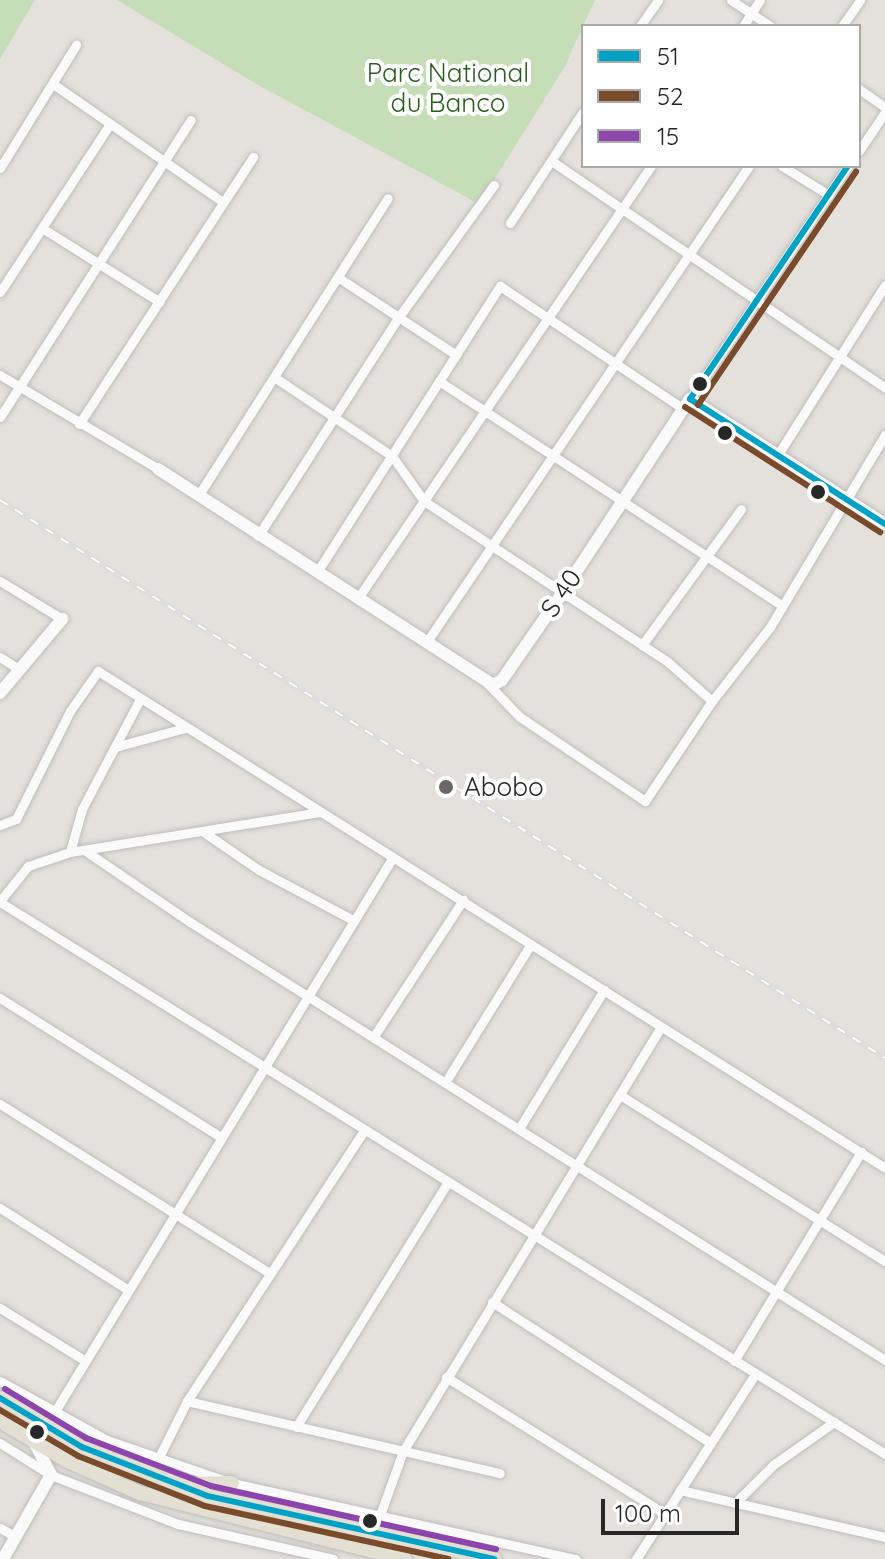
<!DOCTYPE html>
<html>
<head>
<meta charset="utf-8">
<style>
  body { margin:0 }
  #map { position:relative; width:885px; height:1559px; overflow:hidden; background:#e4e1dc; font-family:Quicksand,sans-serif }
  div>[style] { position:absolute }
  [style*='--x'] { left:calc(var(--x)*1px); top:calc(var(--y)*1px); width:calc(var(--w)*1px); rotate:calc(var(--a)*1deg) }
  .green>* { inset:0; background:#c6deb7 }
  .roads { filter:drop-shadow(0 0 2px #bebdbd) drop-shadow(0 0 2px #bebdbd) }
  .street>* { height:9px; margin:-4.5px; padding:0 4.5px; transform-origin:4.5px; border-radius:4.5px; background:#fbfafa }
  .secondary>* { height:12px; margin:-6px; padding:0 6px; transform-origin:6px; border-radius:6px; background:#fbfafa }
  .primary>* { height:14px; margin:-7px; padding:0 7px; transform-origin:7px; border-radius:7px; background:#e3dfd3 }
  .rail>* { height:6px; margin-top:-3px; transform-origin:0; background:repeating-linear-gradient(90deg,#fff 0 9px,#dcdcdd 0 18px); box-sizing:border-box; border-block:2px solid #dcdcdd }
  .bus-1>* { height:6px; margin:-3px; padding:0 3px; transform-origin:3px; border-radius:3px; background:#02a2c6 }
  .bus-2>* { height:6px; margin:-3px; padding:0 3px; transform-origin:3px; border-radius:3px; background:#7a4b2a }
  .bus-3>* { height:6px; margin:-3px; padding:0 3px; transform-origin:3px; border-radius:3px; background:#8e44ad }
  .dots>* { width:22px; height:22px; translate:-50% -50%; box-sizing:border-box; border:4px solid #fff; border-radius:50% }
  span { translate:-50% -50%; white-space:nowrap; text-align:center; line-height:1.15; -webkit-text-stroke:8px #fff; paint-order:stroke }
  .park-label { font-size:26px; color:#2a5c1e }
  .street-label { font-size:26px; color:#272727 }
  .poi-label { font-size:26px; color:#272727 }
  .left { translate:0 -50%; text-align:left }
  .legend { position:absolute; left:581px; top:24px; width:280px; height:144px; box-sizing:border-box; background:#fff; border:2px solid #a9a9a9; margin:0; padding:10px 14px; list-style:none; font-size:24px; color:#272727 }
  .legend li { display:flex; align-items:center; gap:16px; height:40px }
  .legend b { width:40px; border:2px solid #a9a9a9 }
  .scale { position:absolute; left:601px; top:1499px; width:138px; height:36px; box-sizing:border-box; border:4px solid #272727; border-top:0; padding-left:10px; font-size:24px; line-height:28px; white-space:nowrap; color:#272727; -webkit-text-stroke:6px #fff; paint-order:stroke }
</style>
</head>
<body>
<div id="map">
  <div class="green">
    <div style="clip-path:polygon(0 0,35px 0,0 59px)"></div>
    <div style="clip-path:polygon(117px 0,595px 0,564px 68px,479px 204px,258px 85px)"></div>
  </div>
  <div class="roads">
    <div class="street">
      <div style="--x:731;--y:0;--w:47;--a:33.7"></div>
      <div style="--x:640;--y:26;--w:32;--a:-55"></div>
      <div style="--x:743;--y:26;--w:31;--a:-57"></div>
      <div style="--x:842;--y:26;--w:32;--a:-55"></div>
      <div style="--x:56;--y:86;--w:203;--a:34.8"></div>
      <div style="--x:859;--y:89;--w:32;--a:35"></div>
      <div style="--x:859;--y:151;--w:47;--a:-56.3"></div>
      <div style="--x:553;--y:162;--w:402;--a:34.2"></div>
      <div style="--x:782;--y:166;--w:55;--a:31.7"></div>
      <div style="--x:0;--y:168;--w:145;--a:-58.3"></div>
      <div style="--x:510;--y:223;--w:133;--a:-56.7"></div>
      <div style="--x:42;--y:228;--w:139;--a:32.1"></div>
      <div style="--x:339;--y:278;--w:140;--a:33.3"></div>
      <div style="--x:0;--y:292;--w:201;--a:-56.8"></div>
      <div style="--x:0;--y:375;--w:184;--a:30.7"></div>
      <div style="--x:274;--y:377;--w:142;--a:33.8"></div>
      <div style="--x:392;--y:456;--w:55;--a:54.6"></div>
      <div style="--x:424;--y:501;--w:292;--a:33.4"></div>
      <div style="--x:668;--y:662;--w:59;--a:41.6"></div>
      <div style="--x:439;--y:381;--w:409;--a:33.2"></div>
      <div style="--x:690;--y:399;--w:282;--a:-55.9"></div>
      <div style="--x:0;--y:417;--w:353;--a:-57.3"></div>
      <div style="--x:79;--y:424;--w:319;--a:-56.9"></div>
      <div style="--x:777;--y:456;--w:202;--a:-57.7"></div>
      <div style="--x:198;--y:496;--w:353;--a:-57.5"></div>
      <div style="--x:258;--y:536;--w:259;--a:-57.3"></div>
      <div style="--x:398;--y:318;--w:164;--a:-54.2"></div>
      <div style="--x:317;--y:572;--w:340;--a:-57.4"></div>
      <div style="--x:500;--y:286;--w:221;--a:33.8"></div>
      <div style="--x:0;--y:581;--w:73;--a:31.5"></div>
      <div style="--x:358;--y:598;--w:522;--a:-55.85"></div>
      <div style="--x:426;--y:643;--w:576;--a:-55.9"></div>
      <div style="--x:642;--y:645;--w:168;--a:-53.9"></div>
      <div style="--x:0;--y:657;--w:20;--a:33"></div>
      <div style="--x:488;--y:684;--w:46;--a:45.9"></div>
      <div style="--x:520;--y:717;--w:151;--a:33.9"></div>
      <div style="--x:645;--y:801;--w:120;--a:-56.2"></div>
      <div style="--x:712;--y:701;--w:94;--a:-51.9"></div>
      <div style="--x:770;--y:627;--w:224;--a:-59.1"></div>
      <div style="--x:115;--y:747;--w:73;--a:-15.2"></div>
      <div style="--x:0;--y:825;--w:17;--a:-21"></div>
      <div style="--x:16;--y:819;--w:121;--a:-63.4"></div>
      <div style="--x:70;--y:711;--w:49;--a:-55"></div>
      <div style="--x:98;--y:671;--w:931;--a:32.27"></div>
      <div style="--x:205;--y:833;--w:65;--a:34.4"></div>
      <div style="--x:259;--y:870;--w:106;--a:28"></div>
      <div style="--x:70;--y:852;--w:45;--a:-74.4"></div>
      <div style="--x:82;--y:809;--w:124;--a:-62.2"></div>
      <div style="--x:87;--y:852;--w:125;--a:34.2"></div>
      <div style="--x:190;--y:922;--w:822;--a:32.22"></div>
      <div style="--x:0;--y:901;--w:45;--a:-51.3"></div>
      <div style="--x:28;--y:866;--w:44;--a:-18.4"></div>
      <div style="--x:70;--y:852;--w:254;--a:-9.1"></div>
      <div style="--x:0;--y:902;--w:1043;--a:31.95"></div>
      <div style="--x:0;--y:998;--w:261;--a:32.2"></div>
      <div style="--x:374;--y:1036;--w:163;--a:-56.8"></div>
      <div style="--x:446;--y:1081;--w:161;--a:-58.2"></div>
      <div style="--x:620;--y:1095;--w:313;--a:32.1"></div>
      <div style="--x:0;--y:1104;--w:316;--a:32.1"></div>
      <div style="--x:520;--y:1127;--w:161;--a:-58.5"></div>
      <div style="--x:0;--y:1208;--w:152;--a:32.6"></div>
      <div style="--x:492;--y:1302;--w:260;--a:32.8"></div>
      <div style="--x:0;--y:1308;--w:99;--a:31.8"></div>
      <div style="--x:734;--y:1361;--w:245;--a:-58.7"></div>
      <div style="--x:446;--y:1377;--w:258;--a:32"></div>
      <div style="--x:0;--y:1381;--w:122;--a:28.9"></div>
      <div style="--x:107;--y:1440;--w:132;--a:19"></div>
      <div style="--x:232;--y:1483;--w:352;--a:12.5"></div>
      <div style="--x:187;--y:1401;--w:321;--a:13"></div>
      <div style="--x:46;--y:1426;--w:666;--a:-58.62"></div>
      <div style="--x:296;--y:1427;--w:287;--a:-58.2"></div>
      <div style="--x:0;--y:1443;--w:60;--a:32.1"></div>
      <div style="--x:51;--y:1475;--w:136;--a:21.1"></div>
      <div style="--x:178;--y:1524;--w:159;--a:12.7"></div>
      <div style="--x:159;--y:1457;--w:63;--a:-63.4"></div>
      <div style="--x:187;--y:1401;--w:323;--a:-56.8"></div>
      <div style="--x:680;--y:1490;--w:210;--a:12.9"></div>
      <div style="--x:735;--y:1503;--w:54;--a:-45"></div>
      <div style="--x:773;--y:1465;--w:75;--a:-35.2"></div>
      <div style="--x:380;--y:1515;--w:68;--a:-70.2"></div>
      <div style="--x:403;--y:1451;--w:496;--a:-58.7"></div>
      <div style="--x:0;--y:1528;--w:18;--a:29"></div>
      <div style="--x:636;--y:1559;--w:220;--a:-57.2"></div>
    </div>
    <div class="secondary">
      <div style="--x:158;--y:469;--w:399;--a:32.8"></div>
      <div style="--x:493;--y:685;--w:10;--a:-29"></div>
      <div style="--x:502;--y:680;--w:107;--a:-55.3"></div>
      <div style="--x:563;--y:592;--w:231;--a:-56.7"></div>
      <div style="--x:690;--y:399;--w:232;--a:32.7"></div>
      <div style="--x:0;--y:693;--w:97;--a:-50"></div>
      <div style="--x:3;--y:1559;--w:97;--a:-60.3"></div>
      <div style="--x:51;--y:1475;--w:36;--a:-117"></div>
    </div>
    <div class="primary">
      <div style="--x:0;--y:1398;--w:96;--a:30.9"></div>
      <div style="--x:82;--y:1447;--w:135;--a:21.3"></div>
      <div style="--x:208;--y:1496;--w:293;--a:12.4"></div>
      <div style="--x:0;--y:1421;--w:79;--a:30.5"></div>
      <div style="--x:68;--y:1461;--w:79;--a:24"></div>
      <div style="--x:140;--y:1493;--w:273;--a:14"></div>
      <div style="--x:187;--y:1484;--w:45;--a:-1.3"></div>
    </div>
  </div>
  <div class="rail">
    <div style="--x:0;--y:500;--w:1046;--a:32.23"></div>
  </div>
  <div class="bus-1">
    <div style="--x:690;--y:399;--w:282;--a:-55.9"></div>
    <div style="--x:690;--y:399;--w:232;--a:32.7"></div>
    <div style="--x:0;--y:1398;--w:96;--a:30.9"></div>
    <div style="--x:82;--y:1447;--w:135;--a:21.3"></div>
    <div style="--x:208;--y:1496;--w:293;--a:12.4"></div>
  </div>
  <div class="bus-2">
    <div style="--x:698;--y:405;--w:282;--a:-55.9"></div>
    <div style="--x:685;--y:407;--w:232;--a:32.7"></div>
    <div style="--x:0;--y:1410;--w:91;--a:30.5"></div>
    <div style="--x:78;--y:1456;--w:136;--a:21.5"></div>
    <div style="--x:205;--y:1506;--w:249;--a:12.3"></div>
  </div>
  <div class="bus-3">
    <div style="--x:5;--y:1389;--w:95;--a:31.2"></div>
    <div style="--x:86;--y:1438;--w:134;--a:21"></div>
    <div style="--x:211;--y:1486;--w:292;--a:12.5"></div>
  </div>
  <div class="dots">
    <div style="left:700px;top:384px;background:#272727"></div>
    <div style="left:725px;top:433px;background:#272727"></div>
    <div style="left:818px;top:492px;background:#272727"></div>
    <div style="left:446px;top:787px;background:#696866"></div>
    <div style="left:37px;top:1432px;background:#272727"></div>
    <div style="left:370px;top:1521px;background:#272727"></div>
  </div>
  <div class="park-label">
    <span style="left:448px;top:88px">Parc National<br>du Banco</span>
  </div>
  <div class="street-label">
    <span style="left:561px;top:593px;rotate:-56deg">S 40</span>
  </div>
  <div class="poi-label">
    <span class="left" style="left:464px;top:787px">Abobo</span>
  </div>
  <ul class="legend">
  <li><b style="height:10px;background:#02a2c6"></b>51</li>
  <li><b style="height:10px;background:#7a4b2a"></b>52</li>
  <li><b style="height:10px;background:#8e44ad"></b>15</li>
  </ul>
  <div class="scale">100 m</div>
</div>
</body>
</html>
